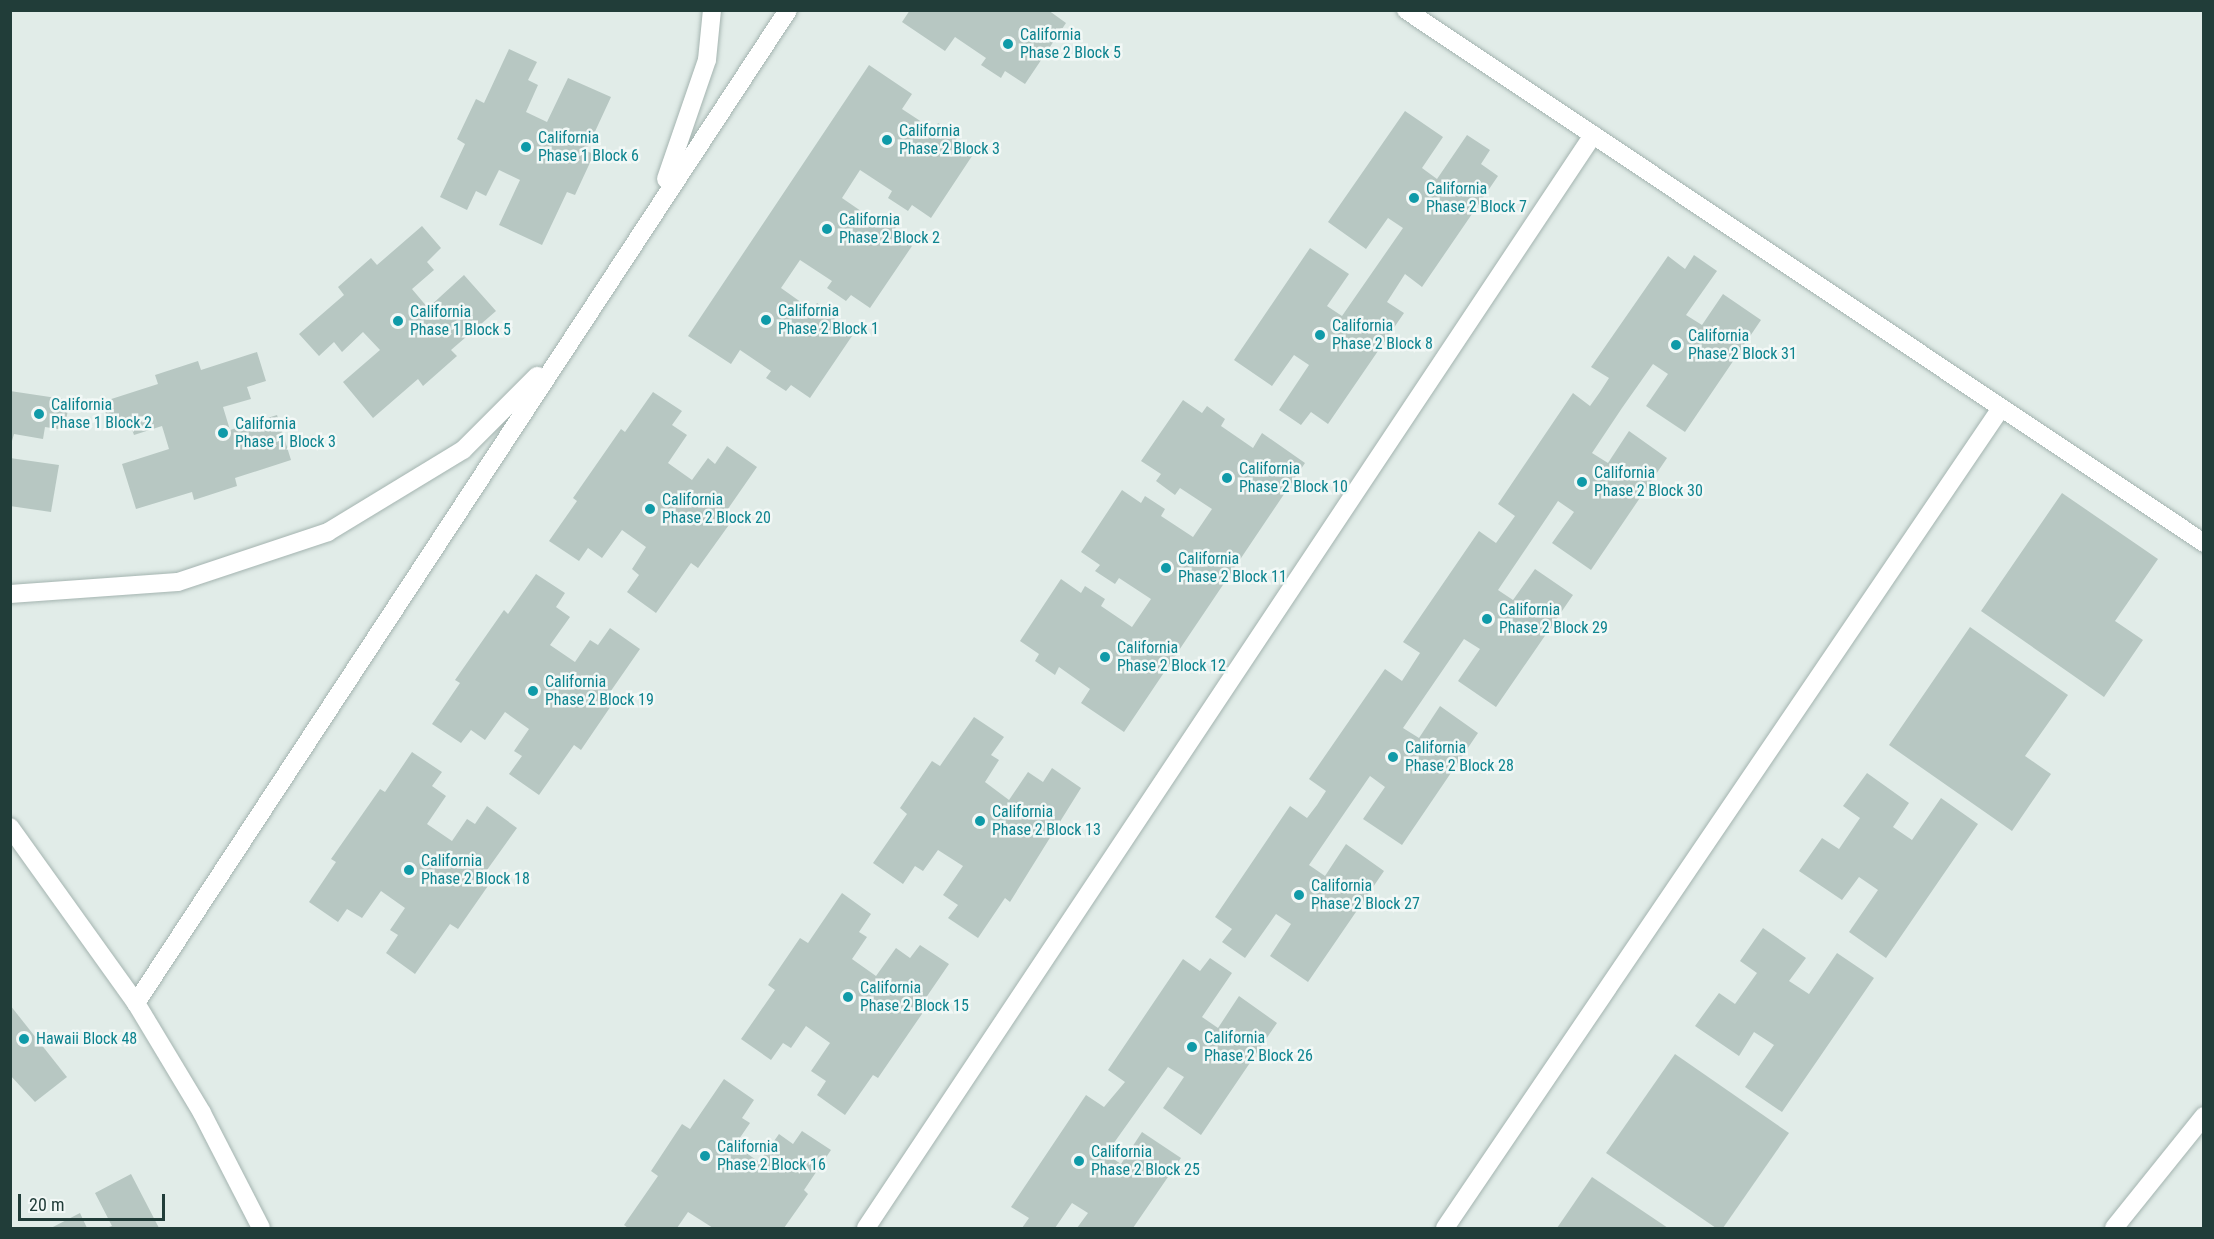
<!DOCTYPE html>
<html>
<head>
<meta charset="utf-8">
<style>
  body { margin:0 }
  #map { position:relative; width:2214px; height:1239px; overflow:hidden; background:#e1ece8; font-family:"Roboto Condensed",sans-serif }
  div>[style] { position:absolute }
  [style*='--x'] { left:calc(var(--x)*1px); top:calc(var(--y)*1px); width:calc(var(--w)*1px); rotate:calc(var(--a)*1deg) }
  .building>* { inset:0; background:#b7c7c2 }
  .roads { filter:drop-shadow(0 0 2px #a4b4b0) drop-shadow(0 0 2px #a4b4b0) }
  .service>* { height:18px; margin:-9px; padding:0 9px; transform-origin:9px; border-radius:9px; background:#fff }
  .dots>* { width:16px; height:16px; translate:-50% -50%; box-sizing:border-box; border:3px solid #f2f8f6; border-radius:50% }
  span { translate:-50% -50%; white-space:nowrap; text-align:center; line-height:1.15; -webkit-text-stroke:5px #f2f8f6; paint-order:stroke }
  .culture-label { font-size:16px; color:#0d838f }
  .left { translate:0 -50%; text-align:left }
  .frame { position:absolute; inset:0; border:12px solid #213d39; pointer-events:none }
  .scale { position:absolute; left:18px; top:1194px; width:147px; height:27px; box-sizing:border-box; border:3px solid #213d39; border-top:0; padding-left:8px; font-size:18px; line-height:21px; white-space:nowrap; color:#213d39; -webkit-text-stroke:4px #f2f8f6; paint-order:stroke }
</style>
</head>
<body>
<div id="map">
  <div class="building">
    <div style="clip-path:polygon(910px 10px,1048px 10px,1066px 23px,1025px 84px,1005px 71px,1001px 78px,981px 65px,986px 58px,955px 37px,945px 51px,902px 22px)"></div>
    <div style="clip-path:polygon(509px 49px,537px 62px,528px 80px,538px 85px,526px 112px,547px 122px,568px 78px,611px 97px,586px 151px,594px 154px,575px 195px,567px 192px,542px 245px,499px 225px,520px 180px,499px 170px,486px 196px,476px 191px,467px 210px,440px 197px,465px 144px,457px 139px,476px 99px,484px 103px)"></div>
    <div style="clip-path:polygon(869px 65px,912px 94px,902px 109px,934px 130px,938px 123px,958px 136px,954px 143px,972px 156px,931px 218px,912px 205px,908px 211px,888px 198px,892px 191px,860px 170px,842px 198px,874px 220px,878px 213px,897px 226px,893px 232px,912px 246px,870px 308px,851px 295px,846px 301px,827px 288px,832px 281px,800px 260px,781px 288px,812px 310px,817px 303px,837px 316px,832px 323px,852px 336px,810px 398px,791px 385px,786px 391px,766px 378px,771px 371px,740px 350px,731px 364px,688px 336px)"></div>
    <div style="clip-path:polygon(1405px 111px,1443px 137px,1422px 168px,1437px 179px,1467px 135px,1490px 150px,1481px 164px,1498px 176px,1422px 287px,1405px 274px,1387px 302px,1404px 313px,1328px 424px,1311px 412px,1301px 425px,1279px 410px,1309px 365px,1294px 355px,1272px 386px,1234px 360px,1310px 248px,1349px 274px,1327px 306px,1342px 316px,1403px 228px,1388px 218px,1366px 249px,1328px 222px)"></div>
    <div style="clip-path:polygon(422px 226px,441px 248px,427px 262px,434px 270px,412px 289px,428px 308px,464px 275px,496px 311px,451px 350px,457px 356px,423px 386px,418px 379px,373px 418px,343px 382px,380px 350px,363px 332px,342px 352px,334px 342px,319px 356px,299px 334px,344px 295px,338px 287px,371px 258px,377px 265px)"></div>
    <div style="clip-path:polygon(1694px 255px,1717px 271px,1686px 315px,1702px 325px,1723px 294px,1761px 320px,1685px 432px,1646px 406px,1668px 374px,1653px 364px,1622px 408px,1592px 453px,1608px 463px,1629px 431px,1667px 458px,1591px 570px,1552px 543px,1574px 512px,1558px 501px,1498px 590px,1513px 600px,1535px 569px,1573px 595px,1496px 707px,1458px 681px,1480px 649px,1464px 639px,1403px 728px,1419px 738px,1440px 706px,1478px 733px,1402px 845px,1363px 819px,1385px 787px,1370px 776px,1339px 821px,1309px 865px,1325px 876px,1346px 844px,1384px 871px,1308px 982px,1270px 956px,1291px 924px,1276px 914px,1245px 958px,1222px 942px,1232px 929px,1215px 917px,1290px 806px,1307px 818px,1317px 805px,1326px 791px,1309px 779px,1385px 669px,1402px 681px,1420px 653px,1403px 642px,1479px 531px,1496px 543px,1515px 516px,1498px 504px,1573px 393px,1590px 406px,1600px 392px,1609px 378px,1591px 367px,1668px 256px,1685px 269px)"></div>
    <div style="clip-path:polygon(257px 352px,266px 381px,247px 387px,251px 399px,223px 407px,230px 430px,277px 415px,291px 460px,235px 478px,237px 486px,194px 500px,192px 492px,136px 509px,122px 464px,169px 449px,162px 426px,134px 435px,130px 424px,111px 430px,102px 402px,158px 384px,155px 375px,198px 361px,201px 370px)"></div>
    <div style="clip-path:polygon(10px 391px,70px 400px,64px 430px,45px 427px,43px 439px,14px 434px,10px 448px)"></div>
    <div style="clip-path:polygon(653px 392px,682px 411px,672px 425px,687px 435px,668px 463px,692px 480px,708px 458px,715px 464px,727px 446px,757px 467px,723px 516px,731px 522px,698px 568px,691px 563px,656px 613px,627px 592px,639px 575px,632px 569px,646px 547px,622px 530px,602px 558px,588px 548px,579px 561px,549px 541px,577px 501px,573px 498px,621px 429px,625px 432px)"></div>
    <div style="clip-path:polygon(1183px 400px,1202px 413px,1207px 406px,1225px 419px,1221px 426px,1253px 448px,1262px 433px,1305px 463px,1124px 732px,1081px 703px,1090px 689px,1059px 667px,1055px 675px,1035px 661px,1039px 654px,1020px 641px,1061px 579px,1081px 593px,1085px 586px,1105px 599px,1101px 606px,1132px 627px,1151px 599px,1119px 578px,1115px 584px,1095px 571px,1100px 565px,1081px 552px,1122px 490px,1141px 503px,1145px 496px,1165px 509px,1161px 516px,1193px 537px,1212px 509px,1180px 488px,1175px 495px,1156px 481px,1161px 474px,1141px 461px)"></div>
    <div style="clip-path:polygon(10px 458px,59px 465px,51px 512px,10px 506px)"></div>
    <div style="clip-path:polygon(2062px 493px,2158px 559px,2115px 621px,2143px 640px,2104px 697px,1981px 611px)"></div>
    <div style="clip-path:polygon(536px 574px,565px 593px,556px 607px,570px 617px,550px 645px,575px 662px,590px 640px,598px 645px,610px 628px,640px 649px,606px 698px,613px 703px,581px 750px,574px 745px,539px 795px,509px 774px,522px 756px,514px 751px,529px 729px,505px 712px,485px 740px,471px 730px,461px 743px,432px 724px,460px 683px,455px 680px,504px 610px,508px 614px)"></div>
    <div style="clip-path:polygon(1970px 627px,2068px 695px,2025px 756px,2051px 774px,2012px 831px,1889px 745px)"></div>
    <div style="clip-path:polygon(974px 717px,1004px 737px,991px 755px,999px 760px,985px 782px,1009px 800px,1028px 772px,1043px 782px,1052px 768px,1081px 788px,1010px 902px,1005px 898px,978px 938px,948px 918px,958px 905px,943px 895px,963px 866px,938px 850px,923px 871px,915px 866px,903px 884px,873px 863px,907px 814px,900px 808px,932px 761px,940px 766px)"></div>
    <div style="clip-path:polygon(412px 752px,442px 772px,432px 786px,446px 796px,427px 824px,452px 841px,467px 819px,475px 824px,487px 806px,517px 828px,482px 877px,490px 883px,458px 929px,450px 924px,415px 974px,386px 953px,398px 935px,390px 930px,405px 908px,381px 891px,362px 918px,347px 909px,338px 922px,309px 902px,336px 862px,331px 859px,380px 789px,385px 792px)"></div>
    <div style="clip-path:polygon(1867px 773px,1909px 803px,1893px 827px,1912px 840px,1941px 798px,1978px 824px,1886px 958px,1849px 932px,1878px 890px,1859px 877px,1842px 900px,1799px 871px,1822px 838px,1839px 849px,1860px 818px,1843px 806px)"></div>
    <div style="clip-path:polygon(842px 893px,871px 914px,859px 932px,867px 937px,852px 959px,876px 976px,896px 948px,910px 958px,920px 945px,949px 964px,921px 1005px,926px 1008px,878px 1078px,873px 1075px,845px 1115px,817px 1095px,826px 1081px,811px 1071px,830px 1043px,806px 1026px,791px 1048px,783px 1043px,771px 1060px,741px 1039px,775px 990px,768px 985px,800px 938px,808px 943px)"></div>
    <div style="clip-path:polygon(1763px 928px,1806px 958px,1789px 981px,1809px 994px,1837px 953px,1874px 978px,1782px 1112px,1745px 1087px,1774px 1045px,1754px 1032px,1739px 1056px,1695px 1026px,1719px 993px,1735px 1004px,1757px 973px,1740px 961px)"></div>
    <div style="clip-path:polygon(1210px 958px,1232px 973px,1202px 1017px,1218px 1028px,1239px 996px,1277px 1023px,1201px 1135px,1163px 1108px,1184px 1077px,1168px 1067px,1106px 1154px,1121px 1164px,1142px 1132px,1181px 1158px,1133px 1228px,1077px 1228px,1088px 1213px,1072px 1203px,1055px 1228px,1022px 1228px,1029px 1218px,1011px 1207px,1086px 1095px,1104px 1107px,1125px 1082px,1108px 1070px,1183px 959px,1200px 971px)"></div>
    <div style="clip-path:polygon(10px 1005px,67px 1077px,35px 1102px,10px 1075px)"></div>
    <div style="clip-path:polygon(1675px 1054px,1789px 1133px,1723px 1228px,1716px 1228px,1606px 1153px)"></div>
    <div style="clip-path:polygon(724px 1079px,754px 1100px,742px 1118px,750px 1123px,735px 1145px,759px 1162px,779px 1134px,793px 1144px,802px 1131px,831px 1150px,804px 1190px,808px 1194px,784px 1228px,713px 1228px,688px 1212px,677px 1228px,628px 1228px,624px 1225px,658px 1176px,651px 1171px,682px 1124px,690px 1129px)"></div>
    <div style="clip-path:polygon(131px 1174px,159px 1228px,106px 1228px,112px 1226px,95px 1193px)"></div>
    <div style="clip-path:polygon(1592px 1177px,1668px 1228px,1557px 1228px)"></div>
    <div style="clip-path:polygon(80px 1213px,87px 1228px,51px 1228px)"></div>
  </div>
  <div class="roads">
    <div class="service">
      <div style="--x:1406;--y:10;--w:960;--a:33.74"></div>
      <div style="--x:666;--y:179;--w:126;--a:-71"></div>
      <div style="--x:707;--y:60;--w:50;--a:-84.3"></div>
      <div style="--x:10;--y:594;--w:168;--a:-4.1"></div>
      <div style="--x:178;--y:582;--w:158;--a:-18.4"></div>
      <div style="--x:328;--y:532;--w:158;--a:-31.3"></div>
      <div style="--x:463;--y:450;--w:105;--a:-45"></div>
      <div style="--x:10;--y:827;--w:216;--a:54.4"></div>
      <div style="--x:136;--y:1003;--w:128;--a:59"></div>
      <div style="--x:202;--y:1113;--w:129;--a:62.8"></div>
      <div style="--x:136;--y:1003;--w:1188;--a:-56.71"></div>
      <div style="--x:866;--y:1228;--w:1313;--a:-56.37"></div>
      <div style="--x:1445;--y:1228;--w:991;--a:-55.86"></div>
      <div style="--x:2114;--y:1228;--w:144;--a:-51.2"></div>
    </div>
  </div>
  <div class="dots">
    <div style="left:1008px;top:44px;background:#0f9aa8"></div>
    <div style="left:887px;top:140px;background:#0f9aa8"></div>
    <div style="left:526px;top:147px;background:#0f9aa8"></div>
    <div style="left:1414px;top:198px;background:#0f9aa8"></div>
    <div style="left:827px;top:229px;background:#0f9aa8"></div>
    <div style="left:766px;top:320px;background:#0f9aa8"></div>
    <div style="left:398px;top:321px;background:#0f9aa8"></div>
    <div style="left:1320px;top:335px;background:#0f9aa8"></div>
    <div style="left:1676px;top:345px;background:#0f9aa8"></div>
    <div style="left:39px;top:414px;background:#0f9aa8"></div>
    <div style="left:223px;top:433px;background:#0f9aa8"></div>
    <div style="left:1227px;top:478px;background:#0f9aa8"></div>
    <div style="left:1582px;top:482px;background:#0f9aa8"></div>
    <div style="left:650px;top:509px;background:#0f9aa8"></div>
    <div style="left:1166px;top:568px;background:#0f9aa8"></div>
    <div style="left:1487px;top:619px;background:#0f9aa8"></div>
    <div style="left:1105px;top:657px;background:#0f9aa8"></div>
    <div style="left:533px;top:691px;background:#0f9aa8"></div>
    <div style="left:1393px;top:757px;background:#0f9aa8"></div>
    <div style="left:980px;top:821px;background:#0f9aa8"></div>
    <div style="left:409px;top:870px;background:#0f9aa8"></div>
    <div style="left:1299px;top:895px;background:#0f9aa8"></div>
    <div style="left:848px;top:997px;background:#0f9aa8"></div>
    <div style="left:24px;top:1039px;background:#0f9aa8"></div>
    <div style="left:1192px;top:1047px;background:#0f9aa8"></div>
    <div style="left:705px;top:1156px;background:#0f9aa8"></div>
    <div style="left:1079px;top:1161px;background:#0f9aa8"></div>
  </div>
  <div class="culture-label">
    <span class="left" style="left:1020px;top:44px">California<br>Phase 2 Block 5</span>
    <span class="left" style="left:899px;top:140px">California<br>Phase 2 Block 3</span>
    <span class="left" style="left:538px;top:147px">California<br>Phase 1 Block 6</span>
    <span class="left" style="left:1426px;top:198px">California<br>Phase 2 Block 7</span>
    <span class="left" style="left:839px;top:229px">California<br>Phase 2 Block 2</span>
    <span class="left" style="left:778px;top:320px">California<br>Phase 2 Block 1</span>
    <span class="left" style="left:410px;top:321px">California<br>Phase 1 Block 5</span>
    <span class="left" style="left:1332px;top:335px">California<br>Phase 2 Block 8</span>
    <span class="left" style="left:1688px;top:345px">California<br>Phase 2 Block 31</span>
    <span class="left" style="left:51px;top:414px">California<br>Phase 1 Block 2</span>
    <span class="left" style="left:235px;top:433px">California<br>Phase 1 Block 3</span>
    <span class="left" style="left:1239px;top:478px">California<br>Phase 2 Block 10</span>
    <span class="left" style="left:1594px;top:482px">California<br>Phase 2 Block 30</span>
    <span class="left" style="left:662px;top:509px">California<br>Phase 2 Block 20</span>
    <span class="left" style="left:1178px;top:568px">California<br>Phase 2 Block 11</span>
    <span class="left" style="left:1499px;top:619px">California<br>Phase 2 Block 29</span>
    <span class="left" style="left:1117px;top:657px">California<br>Phase 2 Block 12</span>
    <span class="left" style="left:545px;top:691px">California<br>Phase 2 Block 19</span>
    <span class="left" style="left:1405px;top:757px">California<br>Phase 2 Block 28</span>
    <span class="left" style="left:992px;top:821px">California<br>Phase 2 Block 13</span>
    <span class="left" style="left:421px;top:870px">California<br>Phase 2 Block 18</span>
    <span class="left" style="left:1311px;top:895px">California<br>Phase 2 Block 27</span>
    <span class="left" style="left:860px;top:997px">California<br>Phase 2 Block 15</span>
    <span class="left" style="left:1204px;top:1047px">California<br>Phase 2 Block 26</span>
    <span class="left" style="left:36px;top:1039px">Hawaii Block 48</span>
    <span class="left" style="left:717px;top:1156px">California<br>Phase 2 Block 16</span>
    <span class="left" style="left:1091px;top:1161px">California<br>Phase 2 Block 25</span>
  </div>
  <div class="frame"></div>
  <div class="scale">20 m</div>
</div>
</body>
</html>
